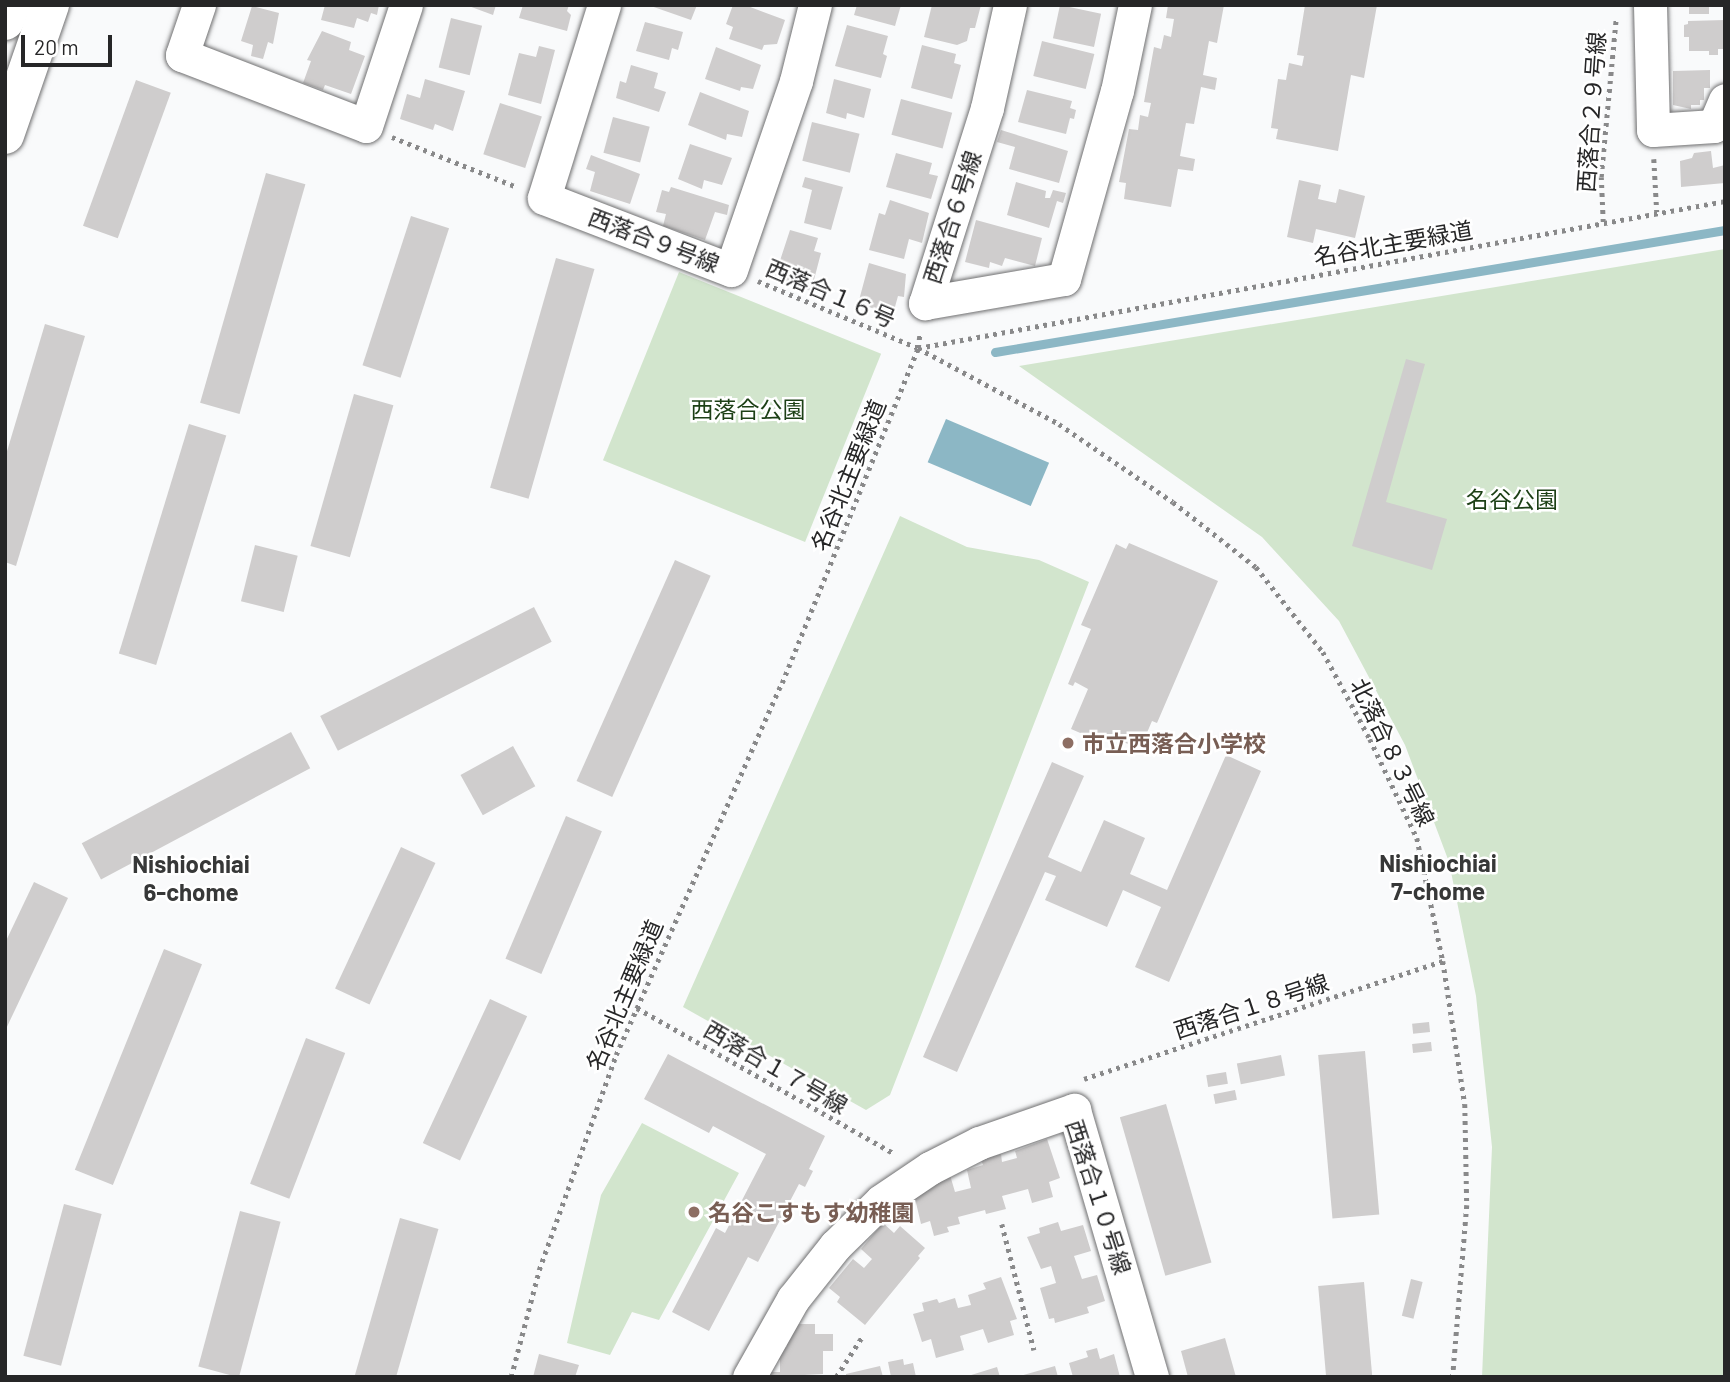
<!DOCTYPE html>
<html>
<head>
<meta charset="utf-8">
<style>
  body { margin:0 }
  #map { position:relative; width:1730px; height:1382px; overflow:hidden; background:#f9fafb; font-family:Barlow,"Noto Sans JP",sans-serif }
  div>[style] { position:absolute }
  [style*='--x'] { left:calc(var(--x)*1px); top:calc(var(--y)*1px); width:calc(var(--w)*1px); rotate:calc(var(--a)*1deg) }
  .green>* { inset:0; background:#d2e5cd; transform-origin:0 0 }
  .water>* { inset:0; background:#8cb7c5; transform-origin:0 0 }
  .stream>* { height:9px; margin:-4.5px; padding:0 4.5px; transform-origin:4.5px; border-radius:4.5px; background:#8cb7c5 }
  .building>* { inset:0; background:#cfcdcd; transform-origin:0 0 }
  .path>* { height:4.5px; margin-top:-2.25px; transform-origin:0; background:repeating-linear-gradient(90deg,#89898a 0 3.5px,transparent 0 8.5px) }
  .roads { filter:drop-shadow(0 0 2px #707071) drop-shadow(0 0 2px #707071) }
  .street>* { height:33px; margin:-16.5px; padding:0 16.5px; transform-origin:16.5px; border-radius:16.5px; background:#fff }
  .secondary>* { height:38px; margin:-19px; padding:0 19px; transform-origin:19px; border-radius:19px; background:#fff }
  .dots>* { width:19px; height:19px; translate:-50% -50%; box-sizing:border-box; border:4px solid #fff; border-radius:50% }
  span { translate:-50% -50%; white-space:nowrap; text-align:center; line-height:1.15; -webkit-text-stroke:5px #fff; paint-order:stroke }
  .street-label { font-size:23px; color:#262627 }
  .park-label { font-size:23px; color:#1d4016 }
  .education-label { font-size:23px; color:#785e54; font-weight:700 }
  .left { translate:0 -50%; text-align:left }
  .neighbourhood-label { font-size:24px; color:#373838; font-weight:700 }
  .frame { position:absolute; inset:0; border:7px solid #262627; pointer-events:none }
  .scale { position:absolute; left:21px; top:35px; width:91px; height:32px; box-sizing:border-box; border:4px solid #262627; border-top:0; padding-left:9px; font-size:21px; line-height:24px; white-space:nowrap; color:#262627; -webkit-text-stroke:5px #fff; paint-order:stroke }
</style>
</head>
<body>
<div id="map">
  <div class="green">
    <div style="clip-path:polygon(1725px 249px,1725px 1377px,1482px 1377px,1492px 1147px,1476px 996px,1449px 862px,1405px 745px,1339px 621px,1262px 537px,1019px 366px)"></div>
    <div style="left:679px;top:272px;width:218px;height:203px;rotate:22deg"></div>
    <div style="clip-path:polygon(900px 516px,967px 547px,1039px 560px,1089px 582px,890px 1095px,866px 1110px,683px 1007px)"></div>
    <div style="clip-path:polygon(642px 1123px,739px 1173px,659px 1320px,632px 1312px,610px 1355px,567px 1343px,601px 1195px)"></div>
  </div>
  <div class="water">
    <div style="left:946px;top:419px;width:112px;height:47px;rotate:23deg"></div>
  </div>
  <div class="stream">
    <div style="--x:995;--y:352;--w:740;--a:-9.49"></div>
  </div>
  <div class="building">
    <div style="clip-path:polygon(325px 5px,379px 5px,377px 15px,371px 13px,368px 22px,357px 18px,354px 28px,321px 20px)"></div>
    <div style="clip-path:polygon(466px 5px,496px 5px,493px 15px)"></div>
    <div style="clip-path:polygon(523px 5px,569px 5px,567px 11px,571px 15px,567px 31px,519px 18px)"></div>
    <div style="clip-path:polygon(648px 5px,697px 5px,691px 20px)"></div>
    <div style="clip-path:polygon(733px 5px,745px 5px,785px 20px,777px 44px,764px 45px,762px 50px,729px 39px,733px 27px,726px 24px)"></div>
    <div style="clip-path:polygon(857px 5px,901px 5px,895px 26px,854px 15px)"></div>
    <div style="clip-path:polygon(932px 5px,981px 5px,975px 28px,970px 28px,967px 41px,957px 45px,924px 37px)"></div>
    <div style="left:1060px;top:5px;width:42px;height:34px;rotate:12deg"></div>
    <div style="clip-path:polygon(1168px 5px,1224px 5px,1217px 43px,1209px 41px,1203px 75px,1217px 78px,1215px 90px,1201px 87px,1194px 124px,1186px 123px,1180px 156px,1195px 159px,1193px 171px,1178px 169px,1171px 207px,1124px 199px,1126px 183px,1119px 182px,1129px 129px,1138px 130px,1140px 115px,1148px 117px,1151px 103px,1144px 102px,1154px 47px,1161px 49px,1164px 35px,1171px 37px,1174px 19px,1166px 18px)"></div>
    <div style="clip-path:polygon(1305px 5px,1377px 5px,1364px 78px,1351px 75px,1338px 151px,1276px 139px,1278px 129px,1271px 128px,1278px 79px,1286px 80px,1289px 63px,1302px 66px,1304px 56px,1297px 55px)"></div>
    <div style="left:1689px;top:5px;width:20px;height:9px"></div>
    <div style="clip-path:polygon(252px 6px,279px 13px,273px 44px,268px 42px,263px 59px,251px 56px,253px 45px,241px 41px)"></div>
    <div style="left:451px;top:18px;width:32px;height:51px;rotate:14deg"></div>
    <div style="clip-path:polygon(1725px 20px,1725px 49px,1718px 49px,1718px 55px,1709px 55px,1709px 51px,1689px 51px,1689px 37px,1684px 37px,1684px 25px,1688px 24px,1688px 21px)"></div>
    <div style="clip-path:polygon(645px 22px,683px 32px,678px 50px,672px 48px,669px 60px,636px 51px)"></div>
    <div style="clip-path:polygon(847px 25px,888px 36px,883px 54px,887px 56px,881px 78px,835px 66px)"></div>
    <div style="clip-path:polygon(322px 31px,351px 42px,349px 50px,365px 56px,351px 94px,325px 85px,323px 90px,303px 83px,311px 61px,307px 60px)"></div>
    <div style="left:1042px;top:41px;width:54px;height:36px;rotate:14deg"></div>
    <div style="clip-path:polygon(922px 45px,956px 54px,954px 63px,961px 65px,952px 99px,911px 88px)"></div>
    <div style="clip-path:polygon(539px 46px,555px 50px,541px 104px,508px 95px,519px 53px,536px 57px)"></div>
    <div style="clip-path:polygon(716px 47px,761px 65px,753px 89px,741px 87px,740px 91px,705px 79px)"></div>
    <div style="clip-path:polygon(631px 65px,658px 73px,654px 88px,666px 92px,659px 112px,616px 98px,620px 81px,626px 83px)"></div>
    <div style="clip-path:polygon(1710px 70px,1710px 88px,1704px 88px,1704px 100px,1700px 100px,1700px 105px,1691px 105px,1691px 109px,1673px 105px,1673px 71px)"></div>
    <div style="clip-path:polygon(425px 79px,465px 91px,453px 131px,435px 124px,433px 130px,400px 119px,407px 94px,420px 98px)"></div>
    <div style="clip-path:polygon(834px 79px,871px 89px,864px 118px,847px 113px,846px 119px,826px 113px)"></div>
    <div style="left:136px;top:80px;width:37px;height:155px;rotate:20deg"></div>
    <div style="clip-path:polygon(1027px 90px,1072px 101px,1070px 108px,1076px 110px,1074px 119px,1070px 118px,1066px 134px,1018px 122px)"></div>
    <div style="clip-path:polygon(700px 92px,749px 111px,742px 137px,727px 134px,726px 140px,688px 125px)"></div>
    <div style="left:901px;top:99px;width:53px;height:37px;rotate:15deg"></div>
    <div style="left:500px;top:103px;width:44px;height:54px;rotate:18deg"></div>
    <div style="left:613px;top:117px;width:38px;height:37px;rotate:15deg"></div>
    <div style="left:812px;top:122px;width:49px;height:40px;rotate:14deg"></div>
    <div style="clip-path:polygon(1001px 130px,1068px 151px,1059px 183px,1009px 169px,1015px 147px,997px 142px)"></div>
    <div style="clip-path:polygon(690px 144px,732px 158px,722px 185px,704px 180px,702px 189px,678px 179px)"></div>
    <div style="clip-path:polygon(1711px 151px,1713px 168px,1725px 165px,1725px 183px,1681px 187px,1680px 161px,1692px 158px,1694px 153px)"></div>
    <div style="clip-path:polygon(896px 153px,932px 163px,929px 174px,938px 176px,931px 199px,886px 187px)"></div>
    <div style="clip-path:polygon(591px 155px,640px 174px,630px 204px,590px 191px,595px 172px,586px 169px)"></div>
    <div style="left:266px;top:173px;width:41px;height:239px;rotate:16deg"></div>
    <div style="clip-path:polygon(805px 177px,843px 187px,831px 230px,804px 223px,812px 190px,802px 187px)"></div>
    <div style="clip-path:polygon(1299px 180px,1321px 185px,1318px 199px,1336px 203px,1339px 189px,1365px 196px,1355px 238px,1316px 229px,1313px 243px,1287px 237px)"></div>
    <div style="clip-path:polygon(1016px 182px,1046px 191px,1045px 198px,1050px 198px,1053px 190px,1066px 193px,1063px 203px,1057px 201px,1049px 228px,1007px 215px)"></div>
    <div style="clip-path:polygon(671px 187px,729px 205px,727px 215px,715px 212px,705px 240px,663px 226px,666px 214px,656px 212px,662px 190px,669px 192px)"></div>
    <div style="clip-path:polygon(890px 200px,929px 213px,922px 243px,909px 239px,904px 259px,869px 250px,879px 213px,885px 215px)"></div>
    <div style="left:411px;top:216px;width:40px;height:157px;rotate:18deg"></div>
    <div style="clip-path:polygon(976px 220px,1042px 238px,1035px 266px,1005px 258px,1002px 266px,990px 262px,989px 268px,965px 262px)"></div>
    <div style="clip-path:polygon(790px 230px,818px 238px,814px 251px,821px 253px,811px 291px,774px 279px)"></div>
    <div style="left:556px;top:258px;width:40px;height:239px;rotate:16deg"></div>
    <div style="clip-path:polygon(869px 263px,906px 274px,904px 297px,898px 296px,893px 314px,858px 304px)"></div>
    <div style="clip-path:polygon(45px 324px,85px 336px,16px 566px,5px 562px,5px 458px)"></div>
    <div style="clip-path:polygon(1406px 359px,1425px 364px,1386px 502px,1447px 519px,1432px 570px,1352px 546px)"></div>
    <div style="left:354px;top:394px;width:41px;height:158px;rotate:16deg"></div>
    <div style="left:189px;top:424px;width:39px;height:240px;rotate:17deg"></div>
    <div style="clip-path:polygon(1129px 543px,1218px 581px,1157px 723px,1152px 721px,1140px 749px,1102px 733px,1099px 741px,1071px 729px,1088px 689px,1075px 682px,1073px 686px,1068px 684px,1091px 629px,1081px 625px,1116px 544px,1126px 549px)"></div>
    <div style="left:255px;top:545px;width:44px;height:58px;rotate:14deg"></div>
    <div style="left:675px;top:560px;width:39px;height:242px;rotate:24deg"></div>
    <div style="left:534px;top:607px;width:39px;height:240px;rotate:63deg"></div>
    <div style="left:291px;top:732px;width:41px;height:237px;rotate:62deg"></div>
    <div style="left:513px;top:746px;width:46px;height:60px;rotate:61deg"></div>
    <div style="clip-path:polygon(1226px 755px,1261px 771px,1169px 982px,1135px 967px,1161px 907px,1123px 890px,1107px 927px,1045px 900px,1056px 876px,1045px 872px,957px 1072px,923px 1057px,1052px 762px,1084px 776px,1048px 857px,1081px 872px,1104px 820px,1145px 838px,1130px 874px,1167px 890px)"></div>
    <div style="left:566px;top:816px;width:39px;height:155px;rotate:23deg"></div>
    <div style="left:401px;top:847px;width:38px;height:156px;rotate:25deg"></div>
    <div style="clip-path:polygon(34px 882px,68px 898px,5px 1031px,5px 943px)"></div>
    <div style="left:164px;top:949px;width:41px;height:238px;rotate:22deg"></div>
    <div style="left:490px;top:999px;width:41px;height:159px;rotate:25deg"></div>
    <div style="left:1429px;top:1022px;width:10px;height:17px;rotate:84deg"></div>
    <div style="left:306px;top:1038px;width:42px;height:156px;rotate:21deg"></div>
    <div style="left:1431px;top:1042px;width:9px;height:19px;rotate:84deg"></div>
    <div style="left:1365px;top:1051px;width:164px;height:47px;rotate:85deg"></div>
    <div style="clip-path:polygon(668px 1054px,825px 1136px,809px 1169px,813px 1171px,805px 1187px,799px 1184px,758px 1262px,748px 1257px,709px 1331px,672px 1312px,716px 1228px,725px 1233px,766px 1154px,713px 1126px,709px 1133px,644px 1099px)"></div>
    <div style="left:1281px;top:1055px;width:21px;height:45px;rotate:79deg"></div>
    <div style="left:1226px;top:1072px;width:12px;height:20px;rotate:81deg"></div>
    <div style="left:1235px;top:1090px;width:10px;height:22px;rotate:79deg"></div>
    <div style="left:1166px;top:1104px;width:165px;height:48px;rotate:74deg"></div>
    <div style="clip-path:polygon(1047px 1139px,1060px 1178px,1049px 1182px,1053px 1197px,1032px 1203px,1028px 1189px,1002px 1196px,1006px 1209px,986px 1214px,985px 1210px,958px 1217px,960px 1224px,947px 1227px,949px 1232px,934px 1236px,930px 1221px,921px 1224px,913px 1190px,950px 1175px,955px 1192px,971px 1188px,967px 1170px,983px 1165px,981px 1159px,1001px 1154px,1002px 1162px,1017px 1158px,1015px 1151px)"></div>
    <div style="left:64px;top:1204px;width:39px;height:157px;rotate:15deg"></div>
    <div style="left:240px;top:1211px;width:42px;height:161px;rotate:15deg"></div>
    <div style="left:400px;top:1218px;width:40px;height:165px;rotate:16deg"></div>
    <div style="clip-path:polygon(1058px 1222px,1061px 1231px,1083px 1225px,1091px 1251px,1074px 1256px,1082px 1279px,1097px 1275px,1105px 1301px,1087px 1307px,1089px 1313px,1055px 1323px,1054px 1318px,1049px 1319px,1040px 1288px,1056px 1283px,1051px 1266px,1041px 1269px,1027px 1237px,1040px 1233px,1039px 1228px)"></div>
    <div style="clip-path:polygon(883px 1223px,894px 1233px,900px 1226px,925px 1248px,918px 1256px,920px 1258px,865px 1325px,837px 1302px,840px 1297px,829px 1288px,853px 1259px,864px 1268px,872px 1259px,861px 1249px)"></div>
    <div style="clip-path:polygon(1001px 1277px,1017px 1319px,1010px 1321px,1014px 1335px,988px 1343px,983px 1329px,960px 1336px,964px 1350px,936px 1358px,931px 1339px,922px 1342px,913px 1314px,924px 1311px,922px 1303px,937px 1299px,939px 1303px,955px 1298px,958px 1308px,971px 1305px,968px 1295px,986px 1289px,983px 1283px)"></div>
    <div style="left:1411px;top:1279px;width:12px;height:38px;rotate:14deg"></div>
    <div style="left:1364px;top:1282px;width:95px;height:46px;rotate:85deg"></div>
    <div style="clip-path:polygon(783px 1324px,815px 1324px,815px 1334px,833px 1334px,833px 1351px,823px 1351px,823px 1374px,767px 1377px,767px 1372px,780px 1372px,780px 1360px,774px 1360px,773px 1347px,787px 1347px)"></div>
    <div style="clip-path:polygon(1225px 1338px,1236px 1377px,1188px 1377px,1181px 1351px)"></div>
    <div style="clip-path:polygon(1097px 1348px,1100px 1359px,1114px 1354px,1120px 1377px,1073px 1377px,1069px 1363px,1088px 1357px,1086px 1351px)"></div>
    <div style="clip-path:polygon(539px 1354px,579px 1365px,575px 1377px,533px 1377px)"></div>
    <div style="clip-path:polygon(903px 1359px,904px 1365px,913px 1363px,916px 1377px,891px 1377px,888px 1362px)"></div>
    <div style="clip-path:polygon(880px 1366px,883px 1377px,846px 1377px,846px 1374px)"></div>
    <div style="clip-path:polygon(1055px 1366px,1058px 1377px,1020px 1377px,1020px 1376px)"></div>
    <div style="clip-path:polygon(997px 1367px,1000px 1377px,968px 1377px,968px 1376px)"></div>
  </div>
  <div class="path">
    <div style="--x:392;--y:137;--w:135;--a:21.8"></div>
    <div style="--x:1654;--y:159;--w:53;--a:86.8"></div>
    <div style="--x:1603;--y:222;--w:45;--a:-92.5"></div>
    <div style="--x:1601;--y:177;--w:160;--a:-84.6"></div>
    <div style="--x:758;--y:281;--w:173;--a:22.7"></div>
    <div style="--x:918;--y:348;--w:160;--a:28.3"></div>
    <div style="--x:1059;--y:424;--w:138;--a:34.4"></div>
    <div style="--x:1173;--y:502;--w:105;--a:38.1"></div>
    <div style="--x:1256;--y:567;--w:108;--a:51.8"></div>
    <div style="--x:1323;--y:652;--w:99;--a:61.6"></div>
    <div style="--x:1370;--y:739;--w:110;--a:64.6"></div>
    <div style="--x:1417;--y:838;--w:126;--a:78.1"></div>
    <div style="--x:1443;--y:961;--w:145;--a:81.3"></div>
    <div style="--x:1465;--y:1104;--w:101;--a:88.9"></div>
    <div style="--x:1467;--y:1205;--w:173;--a:94.7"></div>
    <div style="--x:918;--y:348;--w:16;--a:-83"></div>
    <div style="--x:637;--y:1008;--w:296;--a:29.5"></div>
    <div style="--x:1084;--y:1079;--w:378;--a:-18.2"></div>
    <div style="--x:1002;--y:1224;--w:130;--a:75.7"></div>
    <div style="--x:511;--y:1377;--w:111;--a:-75.3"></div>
    <div style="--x:539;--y:1270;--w:228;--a:-70.3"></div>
    <div style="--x:616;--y:1055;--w:407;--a:-66"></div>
    <div style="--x:782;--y:683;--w:362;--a:-67.9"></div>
    <div style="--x:918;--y:348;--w:820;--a:-10.32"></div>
    <div style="--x:836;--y:1377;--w:48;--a:-57"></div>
  </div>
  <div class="roads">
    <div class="street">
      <div style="--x:199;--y:5;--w:53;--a:108.8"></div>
      <div style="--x:182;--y:55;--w:197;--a:21.1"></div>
      <div style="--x:366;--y:126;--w:127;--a:-71.7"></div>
      <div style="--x:604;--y:5;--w:202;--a:107.3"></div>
      <div style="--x:544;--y:198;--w:200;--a:21.1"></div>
      <div style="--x:731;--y:270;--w:200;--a:-71"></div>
      <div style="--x:796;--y:81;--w:78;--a:-76"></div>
      <div style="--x:1010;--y:5;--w:106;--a:102.6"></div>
      <div style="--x:987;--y:108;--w:205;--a:107.6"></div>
      <div style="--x:925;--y:303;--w:141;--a:-9.8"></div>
      <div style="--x:1064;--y:279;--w:195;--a:-74.3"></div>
      <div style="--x:1117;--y:91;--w:88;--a:-78.2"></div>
      <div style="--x:1650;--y:5;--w:125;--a:88.6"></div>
      <div style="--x:1653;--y:130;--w:61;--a:-3.8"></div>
      <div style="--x:1714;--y:126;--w:28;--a:-67"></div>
      <div style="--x:749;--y:1377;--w:90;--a:-60.6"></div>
      <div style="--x:793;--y:1299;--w:68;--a:-51.6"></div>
      <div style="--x:835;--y:1246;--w:64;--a:-44.4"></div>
      <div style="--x:881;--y:1201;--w:59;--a:-34"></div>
      <div style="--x:930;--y:1168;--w:55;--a:-27"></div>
      <div style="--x:979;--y:1143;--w:101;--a:-19.2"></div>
      <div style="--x:1074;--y:1110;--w:278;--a:73.7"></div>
    </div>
    <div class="secondary">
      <div style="--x:5;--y:21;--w:17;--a:-69"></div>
      <div style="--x:5;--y:135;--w:138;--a:-70.9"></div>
    </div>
  </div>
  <div class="dots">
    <div style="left:1068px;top:743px;background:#8d6e63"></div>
    <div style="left:694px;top:1212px;background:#8d6e63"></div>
  </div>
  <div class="street-label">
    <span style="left:1591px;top:112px;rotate:-86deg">西落合２９号線</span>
    <span style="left:952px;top:217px;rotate:-72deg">西落合６号線</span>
    <span style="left:654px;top:240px;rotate:21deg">西落合９号線</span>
    <span style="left:1393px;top:243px;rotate:-10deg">名谷北主要緑道</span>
    <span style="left:831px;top:293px;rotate:23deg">西落合１６号</span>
    <span style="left:848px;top:475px;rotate:-68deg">名谷北主要緑道</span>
    <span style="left:1393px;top:752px;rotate:64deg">北落合８３号線</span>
    <span style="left:624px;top:995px;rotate:-67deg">名谷北主要緑道</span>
    <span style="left:1251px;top:1006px;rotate:-18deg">西落合１８号線</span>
    <span style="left:776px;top:1067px;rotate:30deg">西落合１７号線</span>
    <span style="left:1099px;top:1197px;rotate:72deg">西落合１０号線</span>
  </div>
  <div class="park-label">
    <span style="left:748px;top:409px">西落合公園</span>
    <span style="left:1512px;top:499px">名谷公園</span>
  </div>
  <div class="education-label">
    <span class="left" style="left:1082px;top:743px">市立西落合小学校</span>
    <span class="left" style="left:708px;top:1212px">名谷こすもす幼稚園</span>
  </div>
  <div class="neighbourhood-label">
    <span style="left:1438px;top:877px">Nishiochiai<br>7-chome</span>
    <span style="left:191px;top:878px">Nishiochiai<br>6-chome</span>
  </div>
  <div class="frame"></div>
  <div class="scale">20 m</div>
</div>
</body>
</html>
